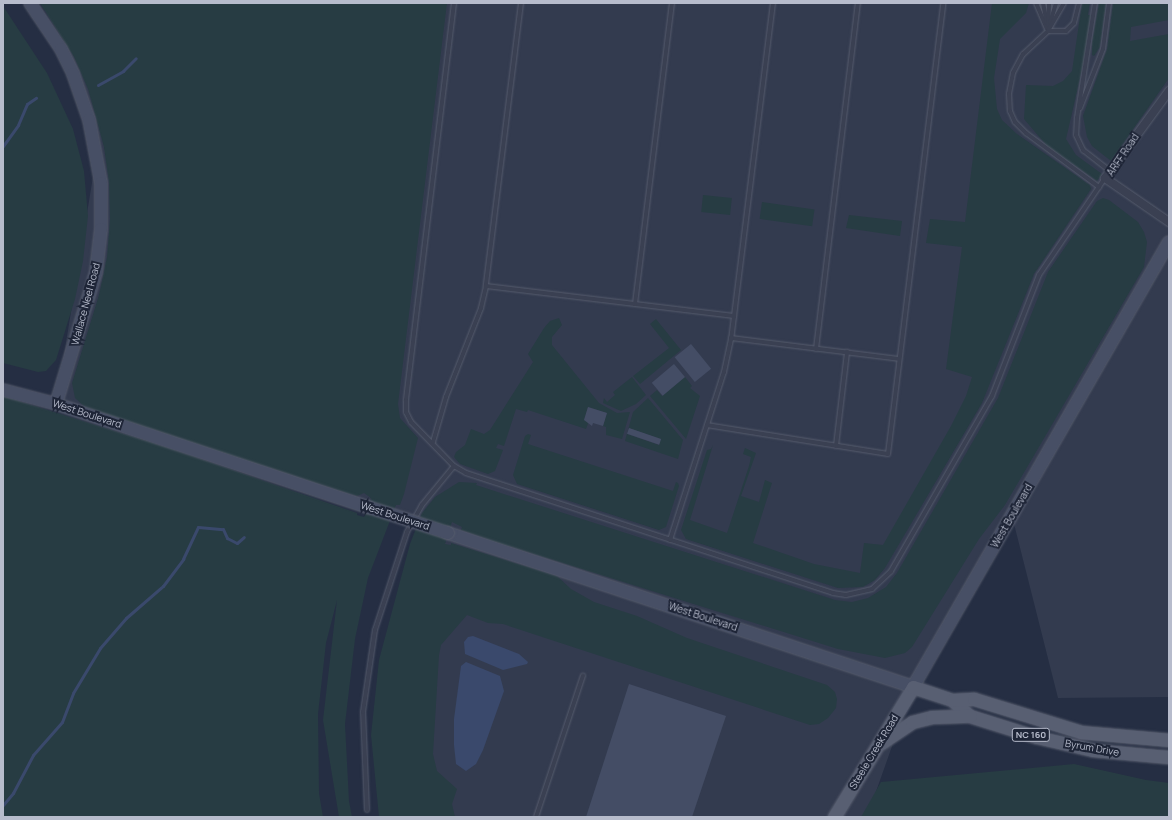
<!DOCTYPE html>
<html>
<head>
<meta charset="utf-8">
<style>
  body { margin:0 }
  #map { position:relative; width:1172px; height:820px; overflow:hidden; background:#252e43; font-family:Manrope,sans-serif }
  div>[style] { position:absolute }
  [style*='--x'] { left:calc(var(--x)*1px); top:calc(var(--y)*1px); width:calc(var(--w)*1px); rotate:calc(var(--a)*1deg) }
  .airport>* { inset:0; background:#333b4f }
  .green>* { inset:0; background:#273c43; transform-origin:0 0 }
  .water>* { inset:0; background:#3a496c }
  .stream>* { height:3px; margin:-1.5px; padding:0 1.5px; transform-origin:1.5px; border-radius:1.5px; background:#3a496c }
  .building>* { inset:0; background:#444d65; transform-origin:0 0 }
  .roads { filter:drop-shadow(0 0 1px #555b6c) drop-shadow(0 0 1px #555b6c) }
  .lane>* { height:4px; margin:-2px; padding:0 2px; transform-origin:2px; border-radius:2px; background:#3a4052 }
  .street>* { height:8px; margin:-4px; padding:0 4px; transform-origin:4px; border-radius:4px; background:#3a4052 }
  .secondary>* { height:12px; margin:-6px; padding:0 6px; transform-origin:6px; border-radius:6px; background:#474f65 }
  .primary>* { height:13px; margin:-6.5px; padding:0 6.5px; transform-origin:6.5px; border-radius:6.5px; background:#585f72 }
  .bridges { filter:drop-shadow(0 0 1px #555b6c) drop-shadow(0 0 1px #555b6c) }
  .secondary-bridge>* { height:12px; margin:-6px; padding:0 6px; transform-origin:6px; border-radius:6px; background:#474f65 }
  span { translate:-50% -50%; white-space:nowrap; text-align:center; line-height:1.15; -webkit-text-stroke:4px #1e2537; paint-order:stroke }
  .shield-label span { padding:1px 3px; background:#1e2537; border:1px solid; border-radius:3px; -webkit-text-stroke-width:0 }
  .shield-label { font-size:9px; color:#b7bccc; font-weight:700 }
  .street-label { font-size:10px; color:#b7bccc }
  .frame { position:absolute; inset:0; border:4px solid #b7bccc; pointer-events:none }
</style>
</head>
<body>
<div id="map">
  <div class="airport">
    <div style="clip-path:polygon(53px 3px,1169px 3px,1169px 697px,1058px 698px,1012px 516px,913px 687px,867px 817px,426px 817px,443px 535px,56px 404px,97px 152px)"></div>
  </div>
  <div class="green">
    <div style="clip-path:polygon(40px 3px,447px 3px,398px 404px,400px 418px,418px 438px,404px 494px,400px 505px,396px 505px,368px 578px,355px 639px,345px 724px,349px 801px,352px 817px,339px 817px,323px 720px,337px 600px,326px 643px,318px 714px,319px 793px,323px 817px,3px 817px,3px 396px,166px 447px,357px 513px,357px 515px,364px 517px,371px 498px,364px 493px,357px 496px,331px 488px,86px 408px,75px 398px,72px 383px,99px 295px,107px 257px,110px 219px,109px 183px,104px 147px,88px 89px,74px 57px)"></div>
    <div style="clip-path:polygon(992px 3px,1029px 3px,1026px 13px,1000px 39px,994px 78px,997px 109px,1002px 120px,1017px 134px,1090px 185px,1091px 189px,1034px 274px,982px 403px,885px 568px,875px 580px,863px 587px,838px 588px,686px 539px,681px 530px,707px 450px,711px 449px,713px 445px,690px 520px,727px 533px,749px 466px,751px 457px,743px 454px,745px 448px,756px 453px,741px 496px,759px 502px,765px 480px,772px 483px,753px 543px,814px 564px,860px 573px,864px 543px,883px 545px,951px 426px,966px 396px,972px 377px,946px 369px,962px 247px,926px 243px,930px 219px,965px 222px)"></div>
    <div style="clip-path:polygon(1082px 3px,1090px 3px,1088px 15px,1091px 15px,1087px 48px,1066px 139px,1076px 155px,1102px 174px,1097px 181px,1047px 146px,1024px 119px,1026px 85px,1053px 86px,1063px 81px,1072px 71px)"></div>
    <div style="clip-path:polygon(1099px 3px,1106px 3px,1100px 47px,1094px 56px,1092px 55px,1092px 42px)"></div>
    <div style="clip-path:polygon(1113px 3px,1169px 3px,1169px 20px,1131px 27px,1130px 41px,1169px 34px,1169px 78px,1111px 161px,1092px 146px,1087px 137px,1083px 116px,1107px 49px)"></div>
    <div style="clip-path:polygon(3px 6px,47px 73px,73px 129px,84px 171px,88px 216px,83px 261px,75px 299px,56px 360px,46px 371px,38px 372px,3px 363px)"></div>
    <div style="left:703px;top:195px;width:29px;height:17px;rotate:6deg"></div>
    <div style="clip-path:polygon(1103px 198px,1109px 200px,1138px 222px,1144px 232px,1147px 242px,1144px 267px,1005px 505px,979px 539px,912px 647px,905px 653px,885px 658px,838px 649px,495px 542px,461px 530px,462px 527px,452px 522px,445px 544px,451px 545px,451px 543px,557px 576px,571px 589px,594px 602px,637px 616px,687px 638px,827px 685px,835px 692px,837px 699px,836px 708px,828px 718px,819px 724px,810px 725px,503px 624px,488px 623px,467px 615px,441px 645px,439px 655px,433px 754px,437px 771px,457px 789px,452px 804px,455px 817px,379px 817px,371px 735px,379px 660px,410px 544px,422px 513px,435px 497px,459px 482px,477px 483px,476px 485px,835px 600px,852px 602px,868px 598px,886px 587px,897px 573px,998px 398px,1048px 272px,1097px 201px)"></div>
    <div style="left:762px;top:202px;width:53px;height:17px;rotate:8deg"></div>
    <div style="clip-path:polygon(849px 215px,902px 221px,900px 236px,846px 228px)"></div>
    <div style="clip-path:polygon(559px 318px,562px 325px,552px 337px,552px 345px,599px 403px,617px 413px,630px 412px,622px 439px,606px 435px,606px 427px,603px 426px,607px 413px,588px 407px,584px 420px,589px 421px,586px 429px,528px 410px,527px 412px,516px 409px,504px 446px,498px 444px,496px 448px,503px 450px,495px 471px,488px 474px,460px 464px,454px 457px,456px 452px,465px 445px,471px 429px,484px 434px,490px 430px,533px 362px,528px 354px,544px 328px,550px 321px)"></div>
    <div style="clip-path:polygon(656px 319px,681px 350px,640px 384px,633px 376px,669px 348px,650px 324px)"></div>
    <div style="clip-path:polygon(632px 377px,646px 395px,636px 404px,621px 411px,603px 403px,604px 398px,607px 402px,615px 395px,613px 392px)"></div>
    <div style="clip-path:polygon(685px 377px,692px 386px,690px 388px,700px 396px,686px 439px,650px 396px,657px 390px,662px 396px)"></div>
    <div style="clip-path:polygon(evenodd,648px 398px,683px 440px,678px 459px,625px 441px,633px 412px,648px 398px,629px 428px,660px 439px,659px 445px,627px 434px,629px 428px)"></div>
    <div style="clip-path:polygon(528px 434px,531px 435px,528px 444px,673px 491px,676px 482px,678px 483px,679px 486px,666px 527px,659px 530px,517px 484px,513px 475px,525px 436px)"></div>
    <div style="clip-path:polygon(1074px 764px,1146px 780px,1169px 783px,1169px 817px,861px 817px,881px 782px)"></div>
  </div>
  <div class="water">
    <div style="clip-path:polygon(473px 636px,519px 654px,528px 662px,527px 664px,503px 670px,465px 654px,464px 642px,468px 637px)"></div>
    <div style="clip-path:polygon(466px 662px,500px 676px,504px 691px,483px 750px,476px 764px,466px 771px,456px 764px,454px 745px,454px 719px,461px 666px)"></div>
  </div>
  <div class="stream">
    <div style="--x:98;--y:85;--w:29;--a:-29"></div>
    <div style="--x:123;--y:71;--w:18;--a:-45"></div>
    <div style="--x:3;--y:146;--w:26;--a:-54"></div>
    <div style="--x:18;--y:125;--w:23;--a:-67"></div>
    <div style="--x:27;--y:104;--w:11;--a:-34"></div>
    <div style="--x:3;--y:805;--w:16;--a:-50"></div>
    <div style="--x:13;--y:793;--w:43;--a:-62.2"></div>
    <div style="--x:33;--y:755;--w:44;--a:-48.7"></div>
    <div style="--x:62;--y:722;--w:31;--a:-69"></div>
    <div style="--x:73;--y:693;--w:52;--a:-59"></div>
    <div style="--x:100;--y:648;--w:40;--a:-49"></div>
    <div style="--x:126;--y:618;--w:49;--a:-40.9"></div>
    <div style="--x:163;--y:586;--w:34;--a:-53"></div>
    <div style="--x:183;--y:559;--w:35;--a:-65"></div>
    <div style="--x:198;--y:527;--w:25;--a:5"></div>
    <div style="--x:223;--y:529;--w:10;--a:66"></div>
    <div style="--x:227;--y:538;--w:11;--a:27"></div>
    <div style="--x:237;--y:543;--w:9;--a:-41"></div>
  </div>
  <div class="building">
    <div style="left:691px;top:344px;width:32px;height:21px;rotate:51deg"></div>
    <div style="left:674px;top:364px;width:17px;height:29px;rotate:50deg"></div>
    <div style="clip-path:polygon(588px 407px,607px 413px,603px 426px,593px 423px,592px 426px,584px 420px)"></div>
    <div style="left:629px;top:428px;width:34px;height:6px;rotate:19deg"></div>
    <div style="clip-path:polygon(629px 684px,726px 716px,692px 817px,586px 817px)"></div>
  </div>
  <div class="roads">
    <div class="lane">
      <div style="--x:454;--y:3;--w:401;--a:96.9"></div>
      <div style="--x:406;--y:401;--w:11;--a:90"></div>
      <div style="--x:406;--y:412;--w:11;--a:63"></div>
      <div style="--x:411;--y:422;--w:62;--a:45.7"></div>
      <div style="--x:454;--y:466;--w:14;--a:30"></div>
      <div style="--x:466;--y:473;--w:386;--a:18.1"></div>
      <div style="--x:833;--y:593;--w:13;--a:9"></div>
      <div style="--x:846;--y:595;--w:27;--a:-13"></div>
      <div style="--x:872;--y:589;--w:26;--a:-43"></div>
      <div style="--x:891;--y:571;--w:202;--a:-60"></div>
      <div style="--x:992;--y:396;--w:130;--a:-68.8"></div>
      <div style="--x:1039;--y:275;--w:117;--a:-55.8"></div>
      <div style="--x:521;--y:3;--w:285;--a:97.1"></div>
      <div style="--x:486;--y:286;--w:250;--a:6.9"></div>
      <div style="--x:773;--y:3;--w:338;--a:97.1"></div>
      <div style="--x:731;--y:338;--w:169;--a:7.1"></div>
      <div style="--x:1036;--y:3;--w:28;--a:67"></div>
      <div style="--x:1043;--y:3;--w:20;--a:79"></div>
      <div style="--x:1049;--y:3;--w:28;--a:92"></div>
      <div style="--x:1048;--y:31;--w:34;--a:137"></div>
      <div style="--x:1023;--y:54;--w:21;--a:118"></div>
      <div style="--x:1013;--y:73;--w:21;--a:101"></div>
      <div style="--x:1009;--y:94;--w:17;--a:87"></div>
      <div style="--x:1010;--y:111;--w:12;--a:66"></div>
      <div style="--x:1015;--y:122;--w:16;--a:45"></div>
      <div style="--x:1026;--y:133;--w:91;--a:36.5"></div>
      <div style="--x:1095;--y:3;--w:116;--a:98.9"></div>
      <div style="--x:1077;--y:118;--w:17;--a:93"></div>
      <div style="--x:1076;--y:135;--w:17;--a:65"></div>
      <div style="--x:1083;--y:150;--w:34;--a:38"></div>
      <div style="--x:1050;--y:23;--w:21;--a:-73"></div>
      <div style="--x:1049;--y:29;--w:30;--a:-60"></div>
      <div style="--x:1048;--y:31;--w:18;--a:0"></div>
      <div style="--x:1066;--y:31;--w:11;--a:-45"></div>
      <div style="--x:1074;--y:23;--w:21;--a:-76"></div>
      <div style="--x:1080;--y:108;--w:63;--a:-68.7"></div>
      <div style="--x:1103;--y:49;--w:46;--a:-82.6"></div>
      <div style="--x:635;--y:304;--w:303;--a:-83"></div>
      <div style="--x:816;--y:349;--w:349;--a:-83.1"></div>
      <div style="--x:707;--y:425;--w:183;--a:9.1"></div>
      <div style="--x:888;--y:454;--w:454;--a:-83"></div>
      <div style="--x:433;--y:442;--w:47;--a:-73.9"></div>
      <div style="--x:446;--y:397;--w:96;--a:-68.5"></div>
      <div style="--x:481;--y:308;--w:23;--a:-77"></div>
      <div style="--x:836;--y:446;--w:95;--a:-83.3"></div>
      <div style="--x:670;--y:540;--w:176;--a:-72.2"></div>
      <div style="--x:724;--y:372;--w:35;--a:-78"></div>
      <div style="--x:367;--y:810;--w:98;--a:-92.3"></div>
      <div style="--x:363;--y:712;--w:83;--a:-81.7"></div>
      <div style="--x:375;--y:630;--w:103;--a:-71.9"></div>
      <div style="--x:407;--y:532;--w:31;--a:-61"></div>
      <div style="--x:422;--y:505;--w:50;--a:-50.6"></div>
      <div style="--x:536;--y:817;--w:149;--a:-71.6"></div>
    </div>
    <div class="street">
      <div style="--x:1169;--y:91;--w:108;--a:126.3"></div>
      <div style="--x:1105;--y:178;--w:78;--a:34.5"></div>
    </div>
    <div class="secondary">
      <div style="--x:30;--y:3;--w:55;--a:56"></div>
      <div style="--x:61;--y:49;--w:28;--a:64"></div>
      <div style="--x:73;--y:74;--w:49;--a:70.8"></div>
      <div style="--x:89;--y:120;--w:64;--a:79.2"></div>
      <div style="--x:101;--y:183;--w:46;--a:90"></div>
      <div style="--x:101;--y:229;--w:43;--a:96.6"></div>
      <div style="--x:96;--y:272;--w:138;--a:106.9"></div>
      <div style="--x:3;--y:390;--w:55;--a:14.8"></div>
      <div style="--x:56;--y:404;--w:329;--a:18.3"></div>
      <div style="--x:448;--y:533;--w:490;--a:18.3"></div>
      <div style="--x:913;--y:687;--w:513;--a:-60.09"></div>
    </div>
    <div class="primary">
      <div style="--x:952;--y:700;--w:24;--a:42"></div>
      <div style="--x:970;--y:716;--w:70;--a:17.4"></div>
      <div style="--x:1037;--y:737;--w:57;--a:13.1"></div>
      <div style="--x:1093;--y:750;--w:76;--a:5.3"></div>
      <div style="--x:881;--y:743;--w:37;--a:-34"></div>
      <div style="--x:912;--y:722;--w:21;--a:-14"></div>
      <div style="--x:932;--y:717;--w:38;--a:-2"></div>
      <div style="--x:834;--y:817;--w:152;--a:-58.7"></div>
      <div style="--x:913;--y:687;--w:41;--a:18.4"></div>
      <div style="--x:952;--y:700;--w:22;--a:-3"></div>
      <div style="--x:974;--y:699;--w:112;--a:17.1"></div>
      <div style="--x:1081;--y:732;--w:88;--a:5.2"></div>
    </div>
  </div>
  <div class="bridges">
    <div class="secondary-bridge">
      <div style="--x:368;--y:507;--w:84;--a:18"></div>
    </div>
  </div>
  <div class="shield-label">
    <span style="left:1031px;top:735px">NC 160</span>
  </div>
  <div class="street-label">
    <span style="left:1123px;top:155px;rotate:-56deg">ARFF Road</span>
    <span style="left:86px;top:304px;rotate:-75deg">Wallace Neel Road</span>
    <span style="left:87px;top:414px;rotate:18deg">West Boulevard</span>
    <span style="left:395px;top:516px;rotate:18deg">West Boulevard</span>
    <span style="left:1012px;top:516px;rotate:-60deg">West Boulevard</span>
    <span style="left:703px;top:617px;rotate:18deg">West Boulevard</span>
    <span style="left:1092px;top:748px;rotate:10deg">Byrum Drive</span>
    <span style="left:874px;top:752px;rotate:-59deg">Steele Creek Road</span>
  </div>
  <div class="frame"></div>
</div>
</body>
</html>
